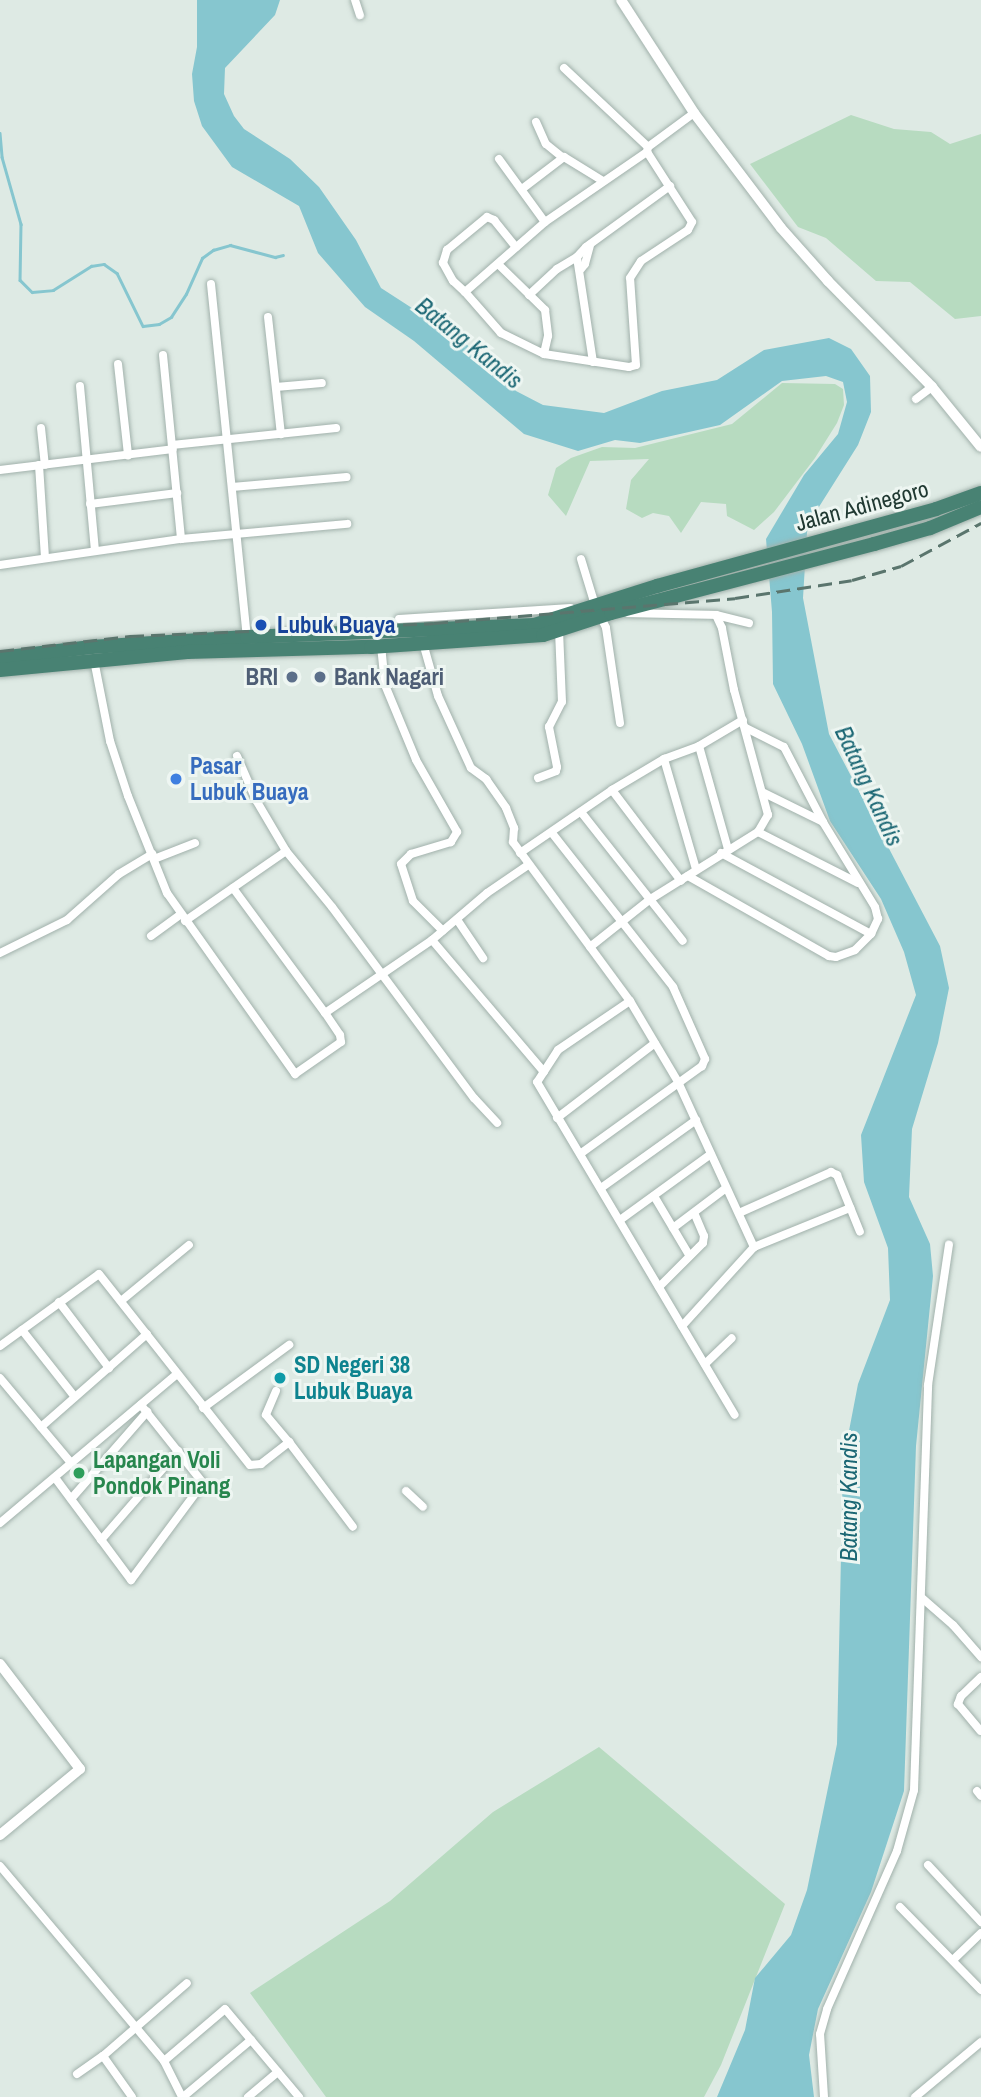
<!DOCTYPE html>
<html>
<head>
<meta charset="utf-8">
<style>
  body { margin:0 }
  #map { position:relative; width:981px; height:2097px; overflow:hidden; background:#deeae4; font-family:"Archivo Narrow",sans-serif }
  div>[style] { position:absolute }
  [style*='--x'] { left:calc(var(--x)*1px); top:calc(var(--y)*1px); width:calc(var(--w)*1px); rotate:calc(var(--a)*1deg) }
  .green>* { inset:0; background:#b7dbc0 }
  .water>* { inset:0; background:#86c6cf }
  .stream>* { height:2.5px; margin:-1.25px; padding:0 1.25px; transform-origin:1.25px; border-radius:1.25px; background:#86c6cf }
  .roads { filter:drop-shadow(0 0 2px #a1b1ab) drop-shadow(0 0 2px #a1b1ab) }
  .minor>* { height:8px; margin:-4px; padding:0 4px; transform-origin:4px; border-radius:4px; background:#fff }
  .tertiary>* { height:10px; margin:-5px; padding:0 5px; transform-origin:5px; border-radius:5px; background:#fff }
  .trunk>* { height:14px; margin:-7px; padding:0 7px; transform-origin:7px; border-radius:7px; background:#488273 }
  .rail>* { height:2.5px; margin-top:-1.25px; transform-origin:0; background:repeating-linear-gradient(90deg,#5a756d 0 14px,transparent 0 21px) }
  .dots>* { width:19px; height:19px; translate:-50% -50%; box-sizing:border-box; border:4px solid #eef6f2; border-radius:50% }
  span { translate:-50% -50%; white-space:nowrap; text-align:center; line-height:1.15; -webkit-text-stroke:6px #eef6f2; paint-order:stroke }
  .street-label { font-size:23px; color:#203932 }
  .transit-label { font-size:23px; color:#164399; font-weight:700 }
  .left { translate:0 -50%; text-align:left }
  .service-label { font-size:23px; color:#4e5e75; font-weight:700 }
  .right { translate:-100% -50%; text-align:right }
  .shop-label { font-size:23px; color:#366cbe; font-weight:700 }
  .culture-label { font-size:23px; color:#0d838f; font-weight:700 }
  .leisure-label { font-size:23px; color:#27864d; font-weight:700 }
  .water-label { font-size:24px; color:#1b6774; font-style:italic }
</style>
</head>
<body>
<div id="map">
  <div class="green">
    <div style="clip-path:polygon(851px 115px,894px 129px,931px 132px,950px 144px,981px 134px,981px 316px,955px 319px,910px 282px,876px 281px,826px 238px,798px 227px,750px 164px)"></div>
    <div style="clip-path:polygon(782px 383px,835px 384px,843px 389px,844px 405px,837px 423px,815px 458px,774px 512px,754px 530px,727px 516px,726px 504px,701px 502px,681px 533px,669px 516px,653px 513px,642px 518px,626px 509px,631px 480px,649px 459px,590px 461px,566px 516px,548px 495px,556px 468px,571px 458px,602px 447px,635px 448px,732px 424px)"></div>
    <div style="clip-path:polygon(599px 1747px,785px 1904px,721px 2065px,704px 2097px,326px 2097px,250px 1993px,390px 1901px,493px 1812px)"></div>
  </div>
  <div class="water">
    <div style="clip-path:polygon(197px 0,280px 0,275px 15px,225px 68px,224px 94px,234px 116px,244px 129px,290px 159px,319px 187px,356px 240px,381px 288px,463px 341px,516px 391px,543px 405px,604px 413px,662px 391px,717px 380px,764px 350px,829px 338px,851px 349px,870px 376px,871px 412px,858px 445px,817px 510px,807px 532px,803px 598px,829px 734px,940px 946px,949px 988px,938px 1043px,912px 1129px,909px 1197px,930px 1244px,933px 1276px,916px 1446px,904px 1791px,871px 1892px,818px 2009px,809px 2055px,814px 2097px,717px 2097px,745px 2030px,755px 1978px,791px 1935px,807px 1890px,837px 1744px,843px 1462px,858px 1384px,890px 1300px,888px 1248px,864px 1182px,861px 1135px,916px 995px,904px 952px,881px 899px,830px 821px,802px 744px,773px 684px,772px 612px,766px 539px,804px 475px,838px 434px,847px 402px,843px 382px,826px 376px,782px 381px,720px 425px,640px 443px,615px 440px,578px 451px,524px 434px,414px 341px,365px 307px,318px 253px,299px 206px,232px 167px,202px 126px,194px 101px,192px 74px,197px 47px)"></div>
  </div>
  <div class="stream">
    <div style="--x:0;--y:133;--w:24;--a:85"></div>
    <div style="--x:2;--y:157;--w:70;--a:74.2"></div>
    <div style="--x:21;--y:224;--w:56;--a:91"></div>
    <div style="--x:20;--y:280;--w:17;--a:45"></div>
    <div style="--x:32;--y:292;--w:21;--a:-5"></div>
    <div style="--x:53;--y:290;--w:45;--a:-32.3"></div>
    <div style="--x:91;--y:266;--w:13;--a:-9"></div>
    <div style="--x:104;--y:264;--w:16;--a:35"></div>
    <div style="--x:117;--y:273;--w:59;--a:63.9"></div>
    <div style="--x:143;--y:326;--w:16;--a:-7"></div>
    <div style="--x:159;--y:324;--w:14;--a:-30"></div>
    <div style="--x:171;--y:317;--w:27;--a:-57"></div>
    <div style="--x:186;--y:294;--w:39;--a:-66"></div>
    <div style="--x:202;--y:258;--w:14;--a:-36"></div>
    <div style="--x:213;--y:250;--w:18;--a:-16"></div>
    <div style="--x:230;--y:245;--w:47;--a:14.9"></div>
    <div style="--x:275;--y:257;--w:8;--a:-14"></div>
  </div>
  <div class="roads">
    <div class="minor">
      <div style="--x:355;--y:0;--w:16;--a:72"></div>
      <div style="--x:564;--y:68;--w:115;--a:43.2"></div>
      <div style="--x:536;--y:122;--w:24;--a:66"></div>
      <div style="--x:546;--y:144;--w:22;--a:39"></div>
      <div style="--x:499;--y:159;--w:78;--a:53.9"></div>
      <div style="--x:522;--y:189;--w:53;--a:-37.3"></div>
      <div style="--x:564;--y:157;--w:46;--a:31.6"></div>
      <div style="--x:498;--y:264;--w:66;--a:44.4"></div>
      <div style="--x:545;--y:310;--w:26;--a:83"></div>
      <div style="--x:548;--y:336;--w:18;--a:103"></div>
      <div style="--x:544;--y:354;--w:86;--a:8.7"></div>
      <div style="--x:629;--y:367;--w:7;--a:-16"></div>
      <div style="--x:636;--y:365;--w:87;--a:-93.9"></div>
      <div style="--x:630;--y:278;--w:20;--a:-57"></div>
      <div style="--x:641;--y:261;--w:56;--a:-33.4"></div>
      <div style="--x:688;--y:230;--w:9;--a:-63"></div>
      <div style="--x:692;--y:222;--w:83;--a:-122.7"></div>
      <div style="--x:581;--y:269;--w:6;--a:-51"></div>
      <div style="--x:585;--y:264;--w:20;--a:-75"></div>
      <div style="--x:211;--y:284;--w:355;--a:84.2"></div>
      <div style="--x:465;--y:292;--w:16;--a:-137"></div>
      <div style="--x:453;--y:281;--w:21;--a:-119"></div>
      <div style="--x:443;--y:263;--w:14;--a:-73"></div>
      <div style="--x:447;--y:250;--w:52;--a:-39.5"></div>
      <div style="--x:487;--y:217;--w:8;--a:23"></div>
      <div style="--x:494;--y:220;--w:35;--a:51"></div>
      <div style="--x:529;--y:295;--w:38;--a:-43"></div>
      <div style="--x:557;--y:269;--w:23;--a:-31"></div>
      <div style="--x:268;--y:317;--w:118;--a:83.7"></div>
      <div style="--x:544;--y:354;--w:48;--a:-154"></div>
      <div style="--x:501;--y:333;--w:55;--a:-131.3"></div>
      <div style="--x:465;--y:292;--w:106;--a:-41.2"></div>
      <div style="--x:545;--y:222;--w:124;--a:-34.5"></div>
      <div style="--x:647;--y:152;--w:5;--a:-79"></div>
      <div style="--x:648;--y:147;--w:57;--a:-36.5"></div>
      <div style="--x:163;--y:355;--w:185;--a:84.4"></div>
      <div style="--x:593;--y:362;--w:106;--a:-98.7"></div>
      <div style="--x:577;--y:257;--w:13;--a:-48"></div>
      <div style="--x:586;--y:247;--w:104;--a:-36"></div>
      <div style="--x:118;--y:364;--w:92;--a:83.7"></div>
      <div style="--x:80;--y:386;--w:165;--a:84.8"></div>
      <div style="--x:276;--y:387;--w:46;--a:-5"></div>
      <div style="--x:916;--y:399;--w:20;--a:-37"></div>
      <div style="--x:41;--y:428;--w:37;--a:84"></div>
      <div style="--x:172;--y:445;--w:165;--a:-5.9"></div>
      <div style="--x:39;--y:465;--w:93;--a:86.3"></div>
      <div style="--x:0;--y:470;--w:174;--a:-6.9"></div>
      <div style="--x:232;--y:487;--w:115;--a:-5"></div>
      <div style="--x:90;--y:504;--w:88;--a:-7.2"></div>
      <div style="--x:581;--y:559;--w:48;--a:73.1"></div>
      <div style="--x:595;--y:605;--w:25;--a:64"></div>
      <div style="--x:606;--y:628;--w:96;--a:81.6"></div>
      <div style="--x:0;--y:565;--w:183;--a:-8.2"></div>
      <div style="--x:181;--y:539;--w:167;--a:-5.2"></div>
      <div style="--x:716;--y:615;--w:34;--a:14"></div>
      <div style="--x:399;--y:619;--w:172;--a:-3.7"></div>
      <div style="--x:423;--y:643;--w:55;--a:74.2"></div>
      <div style="--x:438;--y:696;--w:79;--a:65.4"></div>
      <div style="--x:471;--y:768;--w:19;--a:36"></div>
      <div style="--x:486;--y:779;--w:35;--a:55"></div>
      <div style="--x:506;--y:808;--w:22;--a:68"></div>
      <div style="--x:514;--y:828;--w:14;--a:94"></div>
      <div style="--x:513;--y:842;--w:197;--a:53.7"></div>
      <div style="--x:630;--y:1001;--w:94;--a:59.3"></div>
      <div style="--x:678;--y:1082;--w:182;--a:65.3"></div>
      <div style="--x:754;--y:1247;--w:107;--a:132.3"></div>
      <div style="--x:381;--y:646;--w:39;--a:84"></div>
      <div style="--x:385;--y:685;--w:81;--a:67.5"></div>
      <div style="--x:416;--y:760;--w:83;--a:60.3"></div>
      <div style="--x:457;--y:832;--w:12;--a:121"></div>
      <div style="--x:451;--y:842;--w:42;--a:163.3"></div>
      <div style="--x:411;--y:854;--w:14;--a:135"></div>
      <div style="--x:401;--y:864;--w:39;--a:72"></div>
      <div style="--x:413;--y:901;--w:42;--a:45"></div>
      <div style="--x:94;--y:660;--w:83;--a:78.8"></div>
      <div style="--x:110;--y:741;--w:58;--a:71.9"></div>
      <div style="--x:128;--y:796;--w:105;--a:68.1"></div>
      <div style="--x:167;--y:893;--w:222;--a:54.7"></div>
      <div style="--x:295;--y:1074;--w:56;--a:-34.8"></div>
      <div style="--x:341;--y:1042;--w:7;--a:-98"></div>
      <div style="--x:340;--y:1035;--w:27;--a:-124"></div>
      <div style="--x:325;--y:1013;--w:130;--a:-34.3"></div>
      <div style="--x:432;--y:940;--w:72;--a:-40.5"></div>
      <div style="--x:487;--y:893;--w:50;--a:-34.3"></div>
      <div style="--x:746;--y:728;--w:42;--a:26.6"></div>
      <div style="--x:784;--y:747;--w:85;--a:62.5"></div>
      <div style="--x:699;--y:746;--w:107;--a:74.3"></div>
      <div style="--x:237;--y:756;--w:48;--a:66.6"></div>
      <div style="--x:256;--y:800;--w:59;--a:59.5"></div>
      <div style="--x:286;--y:851;--w:72;--a:50.6"></div>
      <div style="--x:332;--y:907;--w:238;--a:53.4"></div>
      <div style="--x:474;--y:1098;--w:34;--a:47"></div>
      <div style="--x:664;--y:759;--w:115;--a:73.8"></div>
      <div style="--x:538;--y:778;--w:19;--a:-21"></div>
      <div style="--x:556;--y:771;--w:4;--a:-76"></div>
      <div style="--x:557;--y:767;--w:41;--a:-101.3"></div>
      <div style="--x:549;--y:727;--w:28;--a:-63"></div>
      <div style="--x:562;--y:702;--w:72;--a:-92.4"></div>
      <div style="--x:612;--y:790;--w:114;--a:52.8"></div>
      <div style="--x:581;--y:812;--w:164;--a:51.7"></div>
      <div style="--x:758;--y:832;--w:112;--a:27"></div>
      <div style="--x:552;--y:833;--w:196;--a:51.8"></div>
      <div style="--x:673;--y:987;--w:79;--a:66"></div>
      <div style="--x:705;--y:1059;--w:8;--a:113"></div>
      <div style="--x:702;--y:1066;--w:150;--a:144.2"></div>
      <div style="--x:520;--y:853;--w:112;--a:-34.4"></div>
      <div style="--x:612;--y:790;--w:61;--a:-30.8"></div>
      <div style="--x:664;--y:759;--w:37;--a:-20"></div>
      <div style="--x:699;--y:746;--w:51;--a:-30.6"></div>
      <div style="--x:721;--y:853;--w:170;--a:28.4"></div>
      <div style="--x:154;--y:859;--w:44;--a:-21.3"></div>
      <div style="--x:688;--y:876;--w:162;--a:29.6"></div>
      <div style="--x:829;--y:956;--w:7;--a:8"></div>
      <div style="--x:836;--y:957;--w:20;--a:-20"></div>
      <div style="--x:855;--y:950;--w:23;--a:-45"></div>
      <div style="--x:871;--y:934;--w:17;--a:-65"></div>
      <div style="--x:878;--y:919;--w:12;--a:-104"></div>
      <div style="--x:875;--y:907;--w:100;--a:-121.5"></div>
      <div style="--x:823;--y:822;--w:66;--a:-153.8"></div>
      <div style="--x:233;--y:888;--w:155;--a:53.6"></div>
      <div style="--x:185;--y:921;--w:123;--a:-34.7"></div>
      <div style="--x:458;--y:921;--w:45;--a:56"></div>
      <div style="--x:151;--y:936;--w:36;--a:-36"></div>
      <div style="--x:432;--y:940;--w:173;--a:49.7"></div>
      <div style="--x:590;--y:947;--w:75;--a:-38.5"></div>
      <div style="--x:649;--y:900;--w:128;--a:-32"></div>
      <div style="--x:758;--y:832;--w:20;--a:-60"></div>
      <div style="--x:768;--y:815;--w:130;--a:-105.2"></div>
      <div style="--x:734;--y:690;--w:63;--a:-101"></div>
      <div style="--x:722;--y:628;--w:14;--a:-115"></div>
      <div style="--x:716;--y:615;--w:88;--a:-178.7"></div>
      <div style="--x:0;--y:953;--w:75;--a:-26.2"></div>
      <div style="--x:67;--y:920;--w:69;--a:-41.5"></div>
      <div style="--x:119;--y:874;--w:39;--a:-31"></div>
      <div style="--x:630;--y:1001;--w:87;--a:145.8"></div>
      <div style="--x:558;--y:1050;--w:38;--a:123"></div>
      <div style="--x:537;--y:1082;--w:387;--a:59.3"></div>
      <div style="--x:557;--y:1118;--w:123;--a:-37.4"></div>
      <div style="--x:601;--y:1188;--w:117;--a:-35.6"></div>
      <div style="--x:654;--y:1196;--w:69;--a:59.3"></div>
      <div style="--x:739;--y:1213;--w:101;--a:-24"></div>
      <div style="--x:831;--y:1172;--w:7;--a:27"></div>
      <div style="--x:837;--y:1175;--w:61;--a:68"></div>
      <div style="--x:620;--y:1220;--w:112;--a:-36"></div>
      <div style="--x:673;--y:1228;--w:66;--a:-37"></div>
      <div style="--x:754;--y:1247;--w:104;--a:-22.1"></div>
      <div style="--x:659;--y:1287;--w:62;--a:-45"></div>
      <div style="--x:703;--y:1243;--w:7;--a:-82"></div>
      <div style="--x:704;--y:1236;--w:25;--a:-113"></div>
      <div style="--x:121;--y:1301;--w:88;--a:-39.5"></div>
      <div style="--x:59;--y:1302;--w:83;--a:52.9"></div>
      <div style="--x:22;--y:1330;--w:85;--a:51.7"></div>
      <div style="--x:0;--y:1346;--w:122;--a:-36"></div>
      <div style="--x:99;--y:1274;--w:243;--a:51.7"></div>
      <div style="--x:250;--y:1465;--w:11;--a:-5"></div>
      <div style="--x:261;--y:1464;--w:36;--a:-38"></div>
      <div style="--x:289;--y:1442;--w:106;--a:53"></div>
      <div style="--x:705;--y:1364;--w:37;--a:-44"></div>
      <div style="--x:0;--y:1378;--w:112;--a:50.1"></div>
      <div style="--x:276;--y:1391;--w:26;--a:113"></div>
      <div style="--x:266;--y:1415;--w:35;--a:50"></div>
      <div style="--x:203;--y:1408;--w:107;--a:-36.2"></div>
      <div style="--x:41;--y:1427;--w:141;--a:-41.3"></div>
      <div style="--x:56;--y:1479;--w:126;--a:53.4"></div>
      <div style="--x:131;--y:1580;--w:121;--a:-53.4"></div>
      <div style="--x:203;--y:1483;--w:100;--a:-128.5"></div>
      <div style="--x:406;--y:1491;--w:23;--a:43"></div>
      <div style="--x:71;--y:1499;--w:116;--a:-48.9"></div>
      <div style="--x:0;--y:1523;--w:230;--a:-40.1"></div>
      <div style="--x:101;--y:1540;--w:118;--a:-49.1"></div>
      <div style="--x:922;--y:1598;--w:41;--a:41.1"></div>
      <div style="--x:953;--y:1625;--w:43;--a:48.8"></div>
      <div style="--x:981;--y:1677;--w:28;--a:136"></div>
      <div style="--x:961;--y:1696;--w:9;--a:111"></div>
      <div style="--x:958;--y:1704;--w:35;--a:50"></div>
      <div style="--x:977;--y:1791;--w:6;--a:51"></div>
      <div style="--x:928;--y:1865;--w:78;--a:47.1"></div>
      <div style="--x:0;--y:1866;--w:255;--a:49.9"></div>
      <div style="--x:164;--y:2061;--w:40;--a:63.4"></div>
      <div style="--x:900;--y:1907;--w:116;--a:45.7"></div>
      <div style="--x:954;--y:1959;--w:37;--a:-44"></div>
      <div style="--x:103;--y:2056;--w:50;--a:54.7"></div>
      <div style="--x:164;--y:2061;--w:80;--a:-40.4"></div>
      <div style="--x:225;--y:2009;--w:115;--a:49.9"></div>
      <div style="--x:77;--y:2074;--w:32;--a:-35"></div>
      <div style="--x:103;--y:2056;--w:111;--a:-41"></div>
      <div style="--x:183;--y:2097;--w:89;--a:-40"></div>
      <div style="--x:248;--y:2097;--w:39;--a:-40"></div>
      <div style="--x:824;--y:2097;--w:63;--a:-93.6"></div>
      <div style="--x:820;--y:2034;--w:26;--a:-74"></div>
      <div style="--x:827;--y:2009;--w:173;--a:-66.1"></div>
      <div style="--x:897;--y:1851;--w:63;--a:-74.4"></div>
      <div style="--x:914;--y:1790;--w:405;--a:-88"></div>
      <div style="--x:928;--y:1385;--w:142;--a:-81.5"></div>
      <div style="--x:915;--y:2097;--w:86;--a:-39.8"></div>
    </div>
    <div class="tertiary">
      <div style="--x:621;--y:0;--w:135;--a:57.1"></div>
      <div style="--x:694;--y:113;--w:144;--a:52.9"></div>
      <div style="--x:781;--y:228;--w:71;--a:48.4"></div>
      <div style="--x:828;--y:281;--w:148;--a:45.5"></div>
      <div style="--x:932;--y:387;--w:77;--a:50.8"></div>
      <div style="--x:0;--y:1664;--w:132;--a:52.7"></div>
      <div style="--x:80;--y:1769;--w:104;--a:140.5"></div>
    </div>
    <div class="trunk">
      <div style="--x:0;--y:658;--w:92;--a:-6.9"></div>
      <div style="--x:91;--y:647;--w:156;--a:-3.7"></div>
      <div style="--x:247;--y:637;--w:287;--a:-2.4"></div>
      <div style="--x:534;--y:625;--w:129;--a:-17.6"></div>
      <div style="--x:657;--y:586;--w:289;--a:-15.4"></div>
      <div style="--x:936;--y:509;--w:48;--a:-19.6"></div>
      <div style="--x:0;--y:670;--w:188;--a:-5.5"></div>
      <div style="--x:187;--y:652;--w:184;--a:-1.6"></div>
      <div style="--x:371;--y:647;--w:172;--a:-4"></div>
      <div style="--x:543;--y:635;--w:71;--a:-17.9"></div>
      <div style="--x:611;--y:613;--w:272;--a:-14.7"></div>
      <div style="--x:874;--y:544;--w:58;--a:-15.9"></div>
      <div style="--x:930;--y:528;--w:55;--a:-22.4"></div>
    </div>
  </div>
  <div class="rail">
    <div style="--x:0;--y:651;--w:131;--a:-6.6"></div>
    <div style="--x:130;--y:636;--w:304;--a:-2.4"></div>
    <div style="--x:434;--y:623;--w:302;--a:-4.7"></div>
    <div style="--x:735;--y:598;--w:118;--a:-8.7"></div>
    <div style="--x:852;--y:580;--w:51;--a:-15.9"></div>
    <div style="--x:901;--y:566;--w:91;--a:-28.3"></div>
  </div>
  <div class="dots">
    <div style="left:261px;top:625px;background:#1a4fb4"></div>
    <div style="left:292px;top:677px;background:#5c6f8a"></div>
    <div style="left:320px;top:677px;background:#5c6f8a"></div>
    <div style="left:176px;top:779px;background:#3f7fe0"></div>
    <div style="left:280px;top:1378px;background:#0f9aa8"></div>
    <div style="left:79px;top:1473px;background:#2e9e5b"></div>
  </div>
  <div class="street-label">
    <span style="left:862px;top:506px;rotate:-15deg">Jalan Adinegoro</span>
  </div>
  <div class="transit-label">
    <span class="left" style="left:277px;top:625px">Lubuk Buaya</span>
  </div>
  <div class="service-label">
    <span class="right" style="left:278px;top:677px">BRI</span>
    <span class="left" style="left:334px;top:677px">Bank Nagari</span>
  </div>
  <div class="shop-label">
    <span class="left" style="left:190px;top:779px">Pasar<br>Lubuk Buaya</span>
  </div>
  <div class="culture-label">
    <span class="left" style="left:294px;top:1378px">SD Negeri 38<br>Lubuk Buaya</span>
  </div>
  <div class="leisure-label">
    <span class="left" style="left:93px;top:1473px">Lapangan Voli<br>Pondok Pinang</span>
  </div>
  <div class="water-label">
    <span style="left:469px;top:343px;rotate:39deg">Batang Kandis</span>
    <span style="left:869px;top:786px;rotate:65deg">Batang Kandis</span>
    <span style="left:849px;top:1497px;rotate:-90deg">Batang Kandis</span>
  </div>
</div>
</body>
</html>
